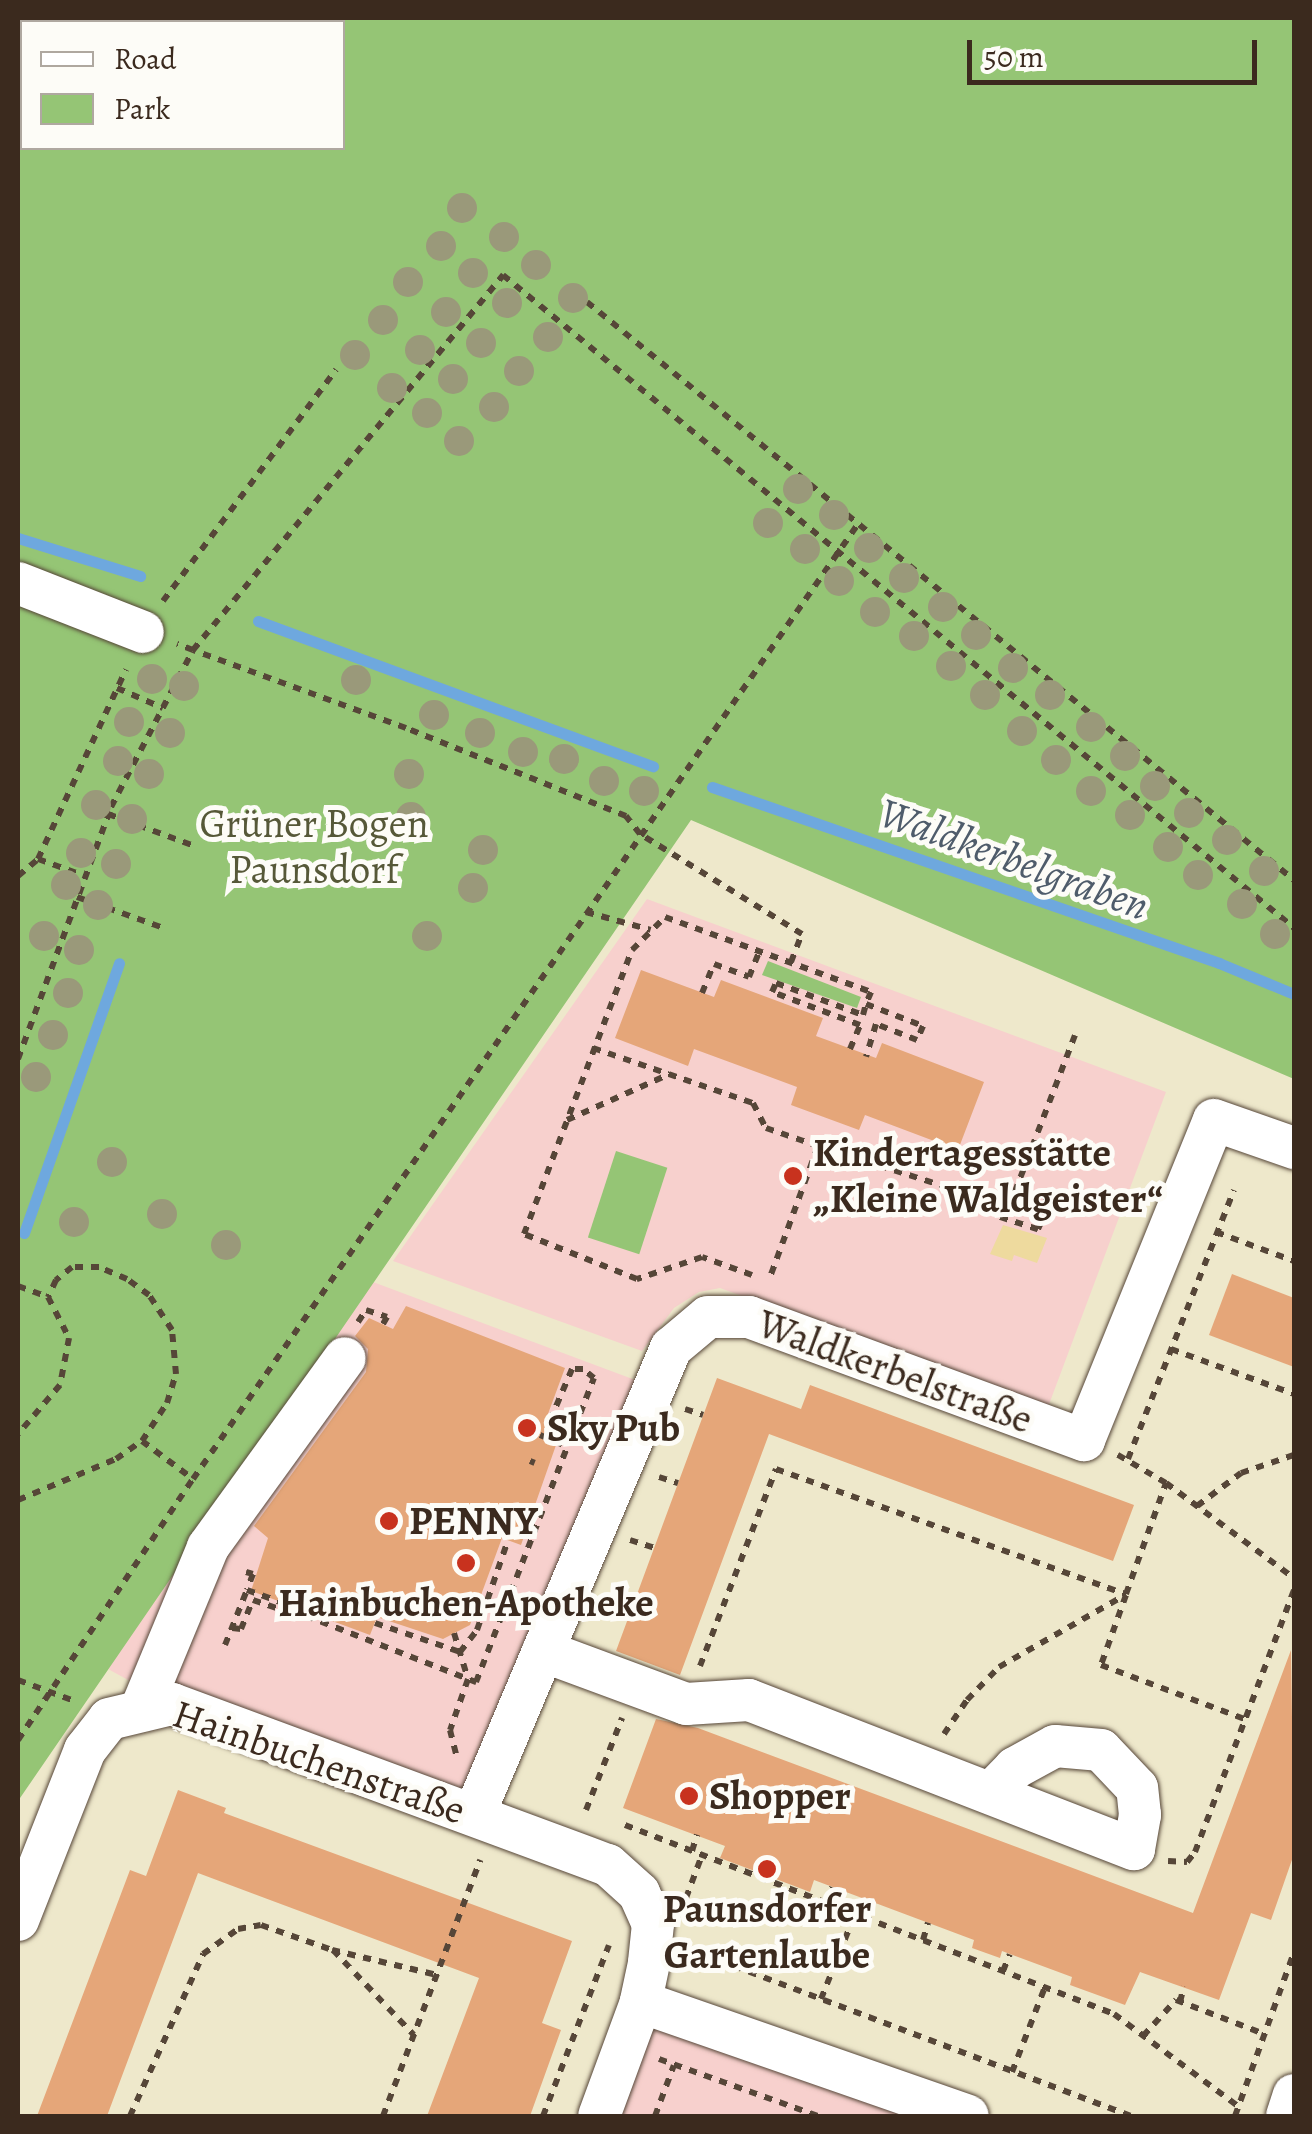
<!DOCTYPE html>
<html>
<head>
<meta charset="utf-8">
<style>
  body { margin:0 }
  #map { position:relative; width:1312px; height:2134px; overflow:hidden; background:#eee8cb; font-family:Alegreya,serif }
  div>[style] { position:absolute }
  [style*='--x'] { left:calc(var(--x)*1px); top:calc(var(--y)*1px); width:calc(var(--w)*1px); rotate:calc(var(--a)*1deg) }
  .built>* { inset:0; background:#f7d0cd }
  .green>* { inset:0; background:#95c575; transform-origin:0 0 }
  .sand>* { inset:0; background:#eeda9e }
  .stream>* { height:11px; margin:-5.5px; padding:0 5.5px; transform-origin:5.5px; border-radius:5.5px; background:#6ea8de }
  .building>* { inset:0; background:#e5a679 }
  .path>* { height:6px; margin-top:-3px; transform-origin:0; background:repeating-linear-gradient(90deg,#564638 0 8px,transparent 0 16px) }
  .roads { filter:drop-shadow(0 0 2px #564638) drop-shadow(0 0 2px #564638) }
  .minor>* { height:42px; margin:-21px; padding:0 21px; transform-origin:21px; border-radius:21px; background:#fff }
  .trees>* { width:30px; height:30px; margin:-15px; border-radius:50%; background:#9a997a }
  .dots>* { width:28px; height:28px; translate:-50% -50%; box-sizing:border-box; border:5px solid #fdfcf7; border-radius:50% }
  span { translate:-50% -50%; white-space:nowrap; text-align:center; line-height:1.15; -webkit-text-stroke:10px #fdfcf7; paint-order:stroke }
  .park-label { font-size:40px; color:#565838 }
  .poi-label { font-size:40px; color:#3b2a1e; font-weight:700 }
  .left { translate:0 -50%; text-align:left }
  .street-label { font-size:40px; color:#3b2a1e }
  .water-label { font-size:42px; color:#4f5c6b; font-style:italic }
  .frame { position:absolute; inset:0; border:20px solid #3b2a1e; pointer-events:none }
  .legend { position:absolute; left:20px; top:20px; width:325px; height:130px; box-sizing:border-box; background:#fdfcf7; border:2px solid #afa8a0; margin:0; padding:12px 18px; list-style:none; font-size:30px; color:#3b2a1e }
  .legend li { display:flex; align-items:center; gap:20px; height:50px }
  .legend b { width:50px; border:2px solid #afa8a0 }
  .scale { position:absolute; left:967px; top:40px; width:290px; height:45px; box-sizing:border-box; border:5px solid #3b2a1e; border-top:0; padding-left:12px; font-size:30px; line-height:35px; white-space:nowrap; color:#3b2a1e; -webkit-text-stroke:8px #fdfcf7; paint-order:stroke }
</style>
</head>
<body>
<div id="map">
  <div class="built">
    <div style="clip-path:polygon(647px 899px,1166px 1092px,1048px 1407px,720px 1288px,699px 1292px,674px 1308px,642px 1351px,393px 1261px)"></div>
    <div style="clip-path:polygon(373px 1282px,654px 1387px,474px 1815px,172px 1704px,108px 1669px)"></div>
    <div style="clip-path:polygon(641px 2002px,958px 2116px,599px 2116px)"></div>
  </div>
  <div class="green">
    <div style="clip-path:polygon(evenodd,18px 18px,1294px 18px,1294px 1079px,691px 820px,18px 1801px,18px 18px,22px 22px,342px 22px,342px 148px,22px 148px,22px 22px)"></div>
    <div style="clip-path:polygon(768px 961px,861px 997px,857px 1008px,762px 975px)"></div>
    <div style="left:616px;top:1151px;width:54px;height:91px;rotate:18deg"></div>
  </div>
  <div class="sand">
    <div style="clip-path:polygon(1003px 1225px,1047px 1238px,1037px 1263px,1014px 1255px,1012px 1261px,990px 1254px)"></div>
  </div>
  <div class="stream">
    <div style="--x:18;--y:538;--w:128;--a:17.3"></div>
    <div style="--x:258;--y:621;--w:421;--a:20.2"></div>
    <div style="--x:712;--y:787;--w:537;--a:19.14"></div>
    <div style="--x:1219;--y:963;--w:81;--a:22.5"></div>
    <div style="--x:24;--y:1233;--w:286;--a:-70.6"></div>
  </div>
  <div class="building">
    <div style="clip-path:polygon(641px 970px,714px 997px,721px 980px,823px 1018px,816px 1036px,876px 1058px,882px 1043px,984px 1082px,958px 1150px,865px 1115px,859px 1130px,791px 1105px,797px 1087px,694px 1049px,688px 1066px,615px 1038px)"></div>
    <div style="clip-path:polygon(1232px 1274px,1294px 1298px,1294px 1367px,1209px 1335px)"></div>
    <div style="clip-path:polygon(406px 1306px,565px 1368px,545px 1422px,562px 1428px,521px 1545px,502px 1538px,470px 1625px,443px 1639px,377px 1617px,370px 1635px,251px 1591px,268px 1538px,254px 1526px,366px 1372px,368px 1349px,355px 1336px,369px 1318px,393px 1329px)"></div>
    <div style="clip-path:polygon(717px 1378px,801px 1409px,810px 1385px,1134px 1505px,1113px 1561px,769px 1434px,680px 1675px,616px 1651px)"></div>
    <div style="clip-path:polygon(1291px 1650px,1294px 1854px,1271px 1920px,1251px 1913px,1219px 2000px,1140px 1972px,1125px 2005px,1070px 1985px,1072px 1977px,1002px 1951px,1000px 1958px,972px 1948px,974px 1940px,814px 1880px,810px 1892px,720px 1858px,725px 1846px,623px 1808px,656px 1719px,698px 1728px,1193px 1913px)"></div>
    <div style="clip-path:polygon(178px 1790px,226px 1808px,224px 1813px,572px 1941px,542px 2023px,561px 2030px,530px 2116px,427px 2116px,479px 1978px,198px 1873px,107px 2116px,37px 2116px,130px 1870px,146px 1876px)"></div>
  </div>
  <div class="path">
    <div style="--x:587;--y:302;--w:913;--a:39.27"></div>
    <div style="--x:163;--y:601;--w:289;--a:-53.2"></div>
    <div style="--x:117;--y:688;--w:50;--a:23.5"></div>
    <div style="--x:108;--y:814;--w:90;--a:20.3"></div>
    <div style="--x:38;--y:859;--w:53;--a:19.8"></div>
    <div style="--x:18;--y:876;--w:26;--a:-40"></div>
    <div style="--x:38;--y:859;--w:209;--a:-65.1"></div>
    <div style="--x:77;--y:897;--w:89;--a:19.7"></div>
    <div style="--x:586;--y:912;--w:67;--a:15.5"></div>
    <div style="--x:791;--y:962;--w:30;--a:-69"></div>
    <div style="--x:802;--y:934;--w:190;--a:-148.3"></div>
    <div style="--x:640;--y:834;--w:23;--a:-128"></div>
    <div style="--x:626;--y:816;--w:237;--a:-158.2"></div>
    <div style="--x:406;--y:728;--w:227;--a:-159.9"></div>
    <div style="--x:193;--y:650;--w:487;--a:-50.4"></div>
    <div style="--x:503;--y:275;--w:1026;--a:39.54"></div>
    <div style="--x:702;--y:993;--w:31;--a:-68"></div>
    <div style="--x:714;--y:964;--w:37;--a:20"></div>
    <div style="--x:749;--y:977;--w:29;--a:-68"></div>
    <div style="--x:593;--y:1048;--w:169;--a:19"></div>
    <div style="--x:753;--y:1103;--w:28;--a:63"></div>
    <div style="--x:766;--y:1128;--w:55;--a:19.1"></div>
    <div style="--x:818;--y:1146;--w:143;--a:110.1"></div>
    <div style="--x:850;--y:1049;--w:26;--a:-67"></div>
    <div style="--x:860;--y:1025;--w:94;--a:-159.4"></div>
    <div style="--x:772;--y:992;--w:10;--a:-66"></div>
    <div style="--x:776;--y:983;--w:93;--a:20.2"></div>
    <div style="--x:863;--y:1015;--w:11;--a:-75"></div>
    <div style="--x:18;--y:1059;--w:269;--a:-69.7"></div>
    <div style="--x:111;--y:807;--w:177;--a:-62.4"></div>
    <div style="--x:193;--y:650;--w:17;--a:-159"></div>
    <div style="--x:567;--y:1120;--w:113;--a:-24.1"></div>
    <div style="--x:818;--y:1146;--w:201;--a:17.7"></div>
    <div style="--x:1009;--y:1207;--w:184;--a:-69"></div>
    <div style="--x:1005;--y:1206;--w:12;--a:114"></div>
    <div style="--x:1000;--y:1217;--w:40;--a:18"></div>
    <div style="--x:1038;--y:1229;--w:30;--a:-64"></div>
    <div style="--x:1051;--y:1202;--w:36;--a:-162"></div>
    <div style="--x:1216;--y:1232;--w:83;--a:20.4"></div>
    <div style="--x:752;--y:1275;--w:53;--a:-160.2"></div>
    <div style="--x:702;--y:1257;--w:69;--a:161.3"></div>
    <div style="--x:637;--y:1279;--w:122;--a:-158.3"></div>
    <div style="--x:524;--y:1234;--w:304;--a:-69.2"></div>
    <div style="--x:632;--y:950;--w:47;--a:-45"></div>
    <div style="--x:665;--y:917;--w:219;--a:20"></div>
    <div style="--x:871;--y:992;--w:13;--a:113"></div>
    <div style="--x:866;--y:1004;--w:61;--a:21.1"></div>
    <div style="--x:923;--y:1026;--w:15;--a:113"></div>
    <div style="--x:917;--y:1040;--w:44;--a:-158.7"></div>
    <div style="--x:876;--y:1024;--w:34;--a:107"></div>
    <div style="--x:18;--y:1286;--w:32;--a:20"></div>
    <div style="--x:48;--y:1297;--w:46;--a:62.9"></div>
    <div style="--x:69;--y:1338;--w:48;--a:100.8"></div>
    <div style="--x:60;--y:1385;--w:65;--a:130.6"></div>
    <div style="--x:358;--y:1322;--w:14;--a:-56"></div>
    <div style="--x:366;--y:1310;--w:22;--a:18"></div>
    <div style="--x:387;--y:1317;--w:8;--a:120"></div>
    <div style="--x:1171;--y:1349;--w:131;--a:20.1"></div>
    <div style="--x:685;--y:1409;--w:19;--a:18"></div>
    <div style="--x:540;--y:1435;--w:28;--a:23"></div>
    <div style="--x:142;--y:1441;--w:64;--a:36.7"></div>
    <div style="--x:1128;--y:1459;--w:289;--a:-68.5"></div>
    <div style="--x:530;--y:1461;--w:5;--a:22"></div>
    <div style="--x:659;--y:1477;--w:20;--a:18"></div>
    <div style="--x:1166;--y:1483;--w:159;--a:36.6"></div>
    <div style="--x:18;--y:1500;--w:106;--a:-22.7"></div>
    <div style="--x:116;--y:1459;--w:32;--a:-35"></div>
    <div style="--x:142;--y:1441;--w:45;--a:-56.7"></div>
    <div style="--x:167;--y:1403;--w:30;--a:-73"></div>
    <div style="--x:176;--y:1374;--w:44;--a:-95.2"></div>
    <div style="--x:172;--y:1330;--w:42;--a:-123.3"></div>
    <div style="--x:149;--y:1295;--w:27;--a:-144"></div>
    <div style="--x:127;--y:1279;--w:30;--a:-157"></div>
    <div style="--x:99;--y:1267;--w:27;--a:180"></div>
    <div style="--x:72;--y:1267;--w:21;--a:141"></div>
    <div style="--x:56;--y:1280;--w:19;--a:115"></div>
    <div style="--x:1197;--y:1506;--w:55;--a:-36.9"></div>
    <div style="--x:1241;--y:1473;--w:56;--a:-18.8"></div>
    <div style="--x:630;--y:1540;--w:25;--a:18"></div>
    <div style="--x:246;--y:1572;--w:7;--a:16"></div>
    <div style="--x:253;--y:1574;--w:17;--a:111"></div>
    <div style="--x:1126;--y:1595;--w:74;--a:109.7"></div>
    <div style="--x:1101;--y:1665;--w:154;--a:20.6"></div>
    <div style="--x:602;--y:1606;--w:28;--a:17"></div>
    <div style="--x:375;--y:1623;--w:90;--a:18.8"></div>
    <div style="--x:460;--y:1652;--w:28;--a:-52"></div>
    <div style="--x:477;--y:1630;--w:95;--a:-71"></div>
    <div style="--x:232;--y:1628;--w:9;--a:6"></div>
    <div style="--x:241;--y:1629;--w:31;--a:-68"></div>
    <div style="--x:253;--y:1600;--w:39;--a:19"></div>
    <div style="--x:290;--y:1613;--w:3;--a:-72"></div>
    <div style="--x:291;--y:1610;--w:199;--a:21.3"></div>
    <div style="--x:476;--y:1682;--w:326;--a:-68.8"></div>
    <div style="--x:594;--y:1378;--w:14;--a:-141"></div>
    <div style="--x:583;--y:1369;--w:11;--a:180"></div>
    <div style="--x:572;--y:1369;--w:59;--a:113.1"></div>
    <div style="--x:454;--y:1633;--w:48;--a:73.1"></div>
    <div style="--x:468;--y:1679;--w:54;--a:109.4"></div>
    <div style="--x:450;--y:1730;--w:29;--a:76"></div>
    <div style="--x:225;--y:1645;--w:59;--a:-68.2"></div>
    <div style="--x:247;--y:1590;--w:41;--a:19.7"></div>
    <div style="--x:700;--y:1666;--w:211;--a:-68.9"></div>
    <div style="--x:776;--y:1469;--w:372;--a:19.7"></div>
    <div style="--x:1126;--y:1594;--w:118;--a:-70.2"></div>
    <div style="--x:1166;--y:1483;--w:56;--a:-149.7"></div>
    <div style="--x:18;--y:1680;--w:63;--a:20.4"></div>
    <div style="--x:944;--y:1734;--w:41;--a:-55.9"></div>
    <div style="--x:967;--y:1700;--w:46;--a:-45.9"></div>
    <div style="--x:999;--y:1667;--w:145;--a:-29.7"></div>
    <div style="--x:18;--y:1740;--w:314;--a:-56.2"></div>
    <div style="--x:193;--y:1479;--w:1164;--a:-55.15"></div>
    <div style="--x:586;--y:1810;--w:99;--a:-68.6"></div>
    <div style="--x:625;--y:1825;--w:524;--a:21.13"></div>
    <div style="--x:1114;--y:2014;--w:154;--a:36.6"></div>
    <div style="--x:692;--y:1851;--w:17;--a:-73"></div>
    <div style="--x:1168;--y:1861;--w:19;--a:3"></div>
    <div style="--x:1187;--y:1862;--w:13;--a:-51"></div>
    <div style="--x:1195;--y:1852;--w:280;--a:-69.3"></div>
    <div style="--x:686;--y:1898;--w:46;--a:-69.6"></div>
    <div style="--x:826;--y:1903;--w:17;--a:-69"></div>
    <div style="--x:923;--y:1940;--w:18;--a:-74"></div>
    <div style="--x:689;--y:1949;--w:472;--a:20.7"></div>
    <div style="--x:333;--y:1950;--w:117;--a:46.4"></div>
    <div style="--x:1003;--y:1971;--w:18;--a:-68"></div>
    <div style="--x:821;--y:1999;--w:92;--a:-68.2"></div>
    <div style="--x:1180;--y:2002;--w:16;--a:-76"></div>
    <div style="--x:1143;--y:2036;--w:49;--a:-47.5"></div>
    <div style="--x:1176;--y:2000;--w:94;--a:21.1"></div>
    <div style="--x:659;--y:2059;--w:169;--a:19.7"></div>
    <div style="--x:1012;--y:2072;--w:91;--a:-68.8"></div>
    <div style="--x:130;--y:2116;--w:178;--a:-65.7"></div>
    <div style="--x:203;--y:1954;--w:43;--a:-35.5"></div>
    <div style="--x:238;--y:1929;--w:23;--a:-10"></div>
    <div style="--x:261;--y:1925;--w:75;--a:19.4"></div>
    <div style="--x:332;--y:1950;--w:108;--a:13.4"></div>
    <div style="--x:383;--y:2116;--w:274;--a:-69.2"></div>
    <div style="--x:543;--y:2116;--w:183;--a:-68.9"></div>
    <div style="--x:655;--y:2116;--w:54;--a:-69.6"></div>
    <div style="--x:1235;--y:2116;--w:174;--a:-70.2"></div>
  </div>
  <div class="roads">
    <div class="minor">
      <div style="--x:18;--y:583;--w:134;--a:21.4"></div>
      <div style="--x:543;--y:1651;--w:153;--a:20.3"></div>
      <div style="--x:686;--y:1704;--w:63;--a:-3.6"></div>
      <div style="--x:749;--y:1700;--w:413;--a:21.2"></div>
      <div style="--x:1134;--y:1849;--w:35;--a:-80"></div>
      <div style="--x:1140;--y:1815;--w:27;--a:-96"></div>
      <div style="--x:1137;--y:1788;--w:52;--a:-133.5"></div>
      <div style="--x:1101;--y:1750;--w:46;--a:-175"></div>
      <div style="--x:1055;--y:1746;--w:46;--a:151.2"></div>
      <div style="--x:1015;--y:1768;--w:35;--a:134"></div>
      <div style="--x:141;--y:1709;--w:175;--a:-67.5"></div>
      <div style="--x:208;--y:1547;--w:233;--a:-54.1"></div>
      <div style="--x:474;--y:1815;--w:507;--a:-67.13"></div>
      <div style="--x:671;--y:1348;--w:48;--a:-40"></div>
      <div style="--x:708;--y:1317;--w:41;--a:0"></div>
      <div style="--x:749;--y:1317;--w:357;--a:20.2"></div>
      <div style="--x:1084;--y:1440;--w:345;--a:-67.9"></div>
      <div style="--x:1214;--y:1120;--w:85;--a:19.3"></div>
      <div style="--x:18;--y:1920;--w:183;--a:-68.5"></div>
      <div style="--x:85;--y:1750;--w:39;--a:-52"></div>
      <div style="--x:109;--y:1719;--w:65;--a:-13.4"></div>
      <div style="--x:172;--y:1704;--w:465;--a:20.3"></div>
      <div style="--x:608;--y:1865;--w:42;--a:42.1"></div>
      <div style="--x:639;--y:1893;--w:34;--a:66"></div>
      <div style="--x:653;--y:1924;--w:39;--a:96"></div>
      <div style="--x:649;--y:1963;--w:40;--a:102"></div>
      <div style="--x:641;--y:2002;--w:121;--a:110.2"></div>
      <div style="--x:641;--y:2002;--w:346;--a:19.2"></div>
      <div style="--x:1287;--y:2116;--w:22;--a:-72"></div>
    </div>
  </div>
  <div class="trees">
    <div style="left:462px;top:208px"></div>
    <div style="left:504px;top:237px"></div>
    <div style="left:441px;top:246px"></div>
    <div style="left:536px;top:265px"></div>
    <div style="left:473px;top:273px"></div>
    <div style="left:408px;top:282px"></div>
    <div style="left:573px;top:298px"></div>
    <div style="left:507px;top:303px"></div>
    <div style="left:446px;top:312px"></div>
    <div style="left:383px;top:320px"></div>
    <div style="left:548px;top:337px"></div>
    <div style="left:481px;top:343px"></div>
    <div style="left:420px;top:350px"></div>
    <div style="left:355px;top:355px"></div>
    <div style="left:519px;top:371px"></div>
    <div style="left:453px;top:379px"></div>
    <div style="left:392px;top:388px"></div>
    <div style="left:494px;top:407px"></div>
    <div style="left:427px;top:413px"></div>
    <div style="left:459px;top:441px"></div>
    <div style="left:798px;top:489px"></div>
    <div style="left:834px;top:515px"></div>
    <div style="left:768px;top:523px"></div>
    <div style="left:869px;top:548px"></div>
    <div style="left:805px;top:549px"></div>
    <div style="left:904px;top:578px"></div>
    <div style="left:839px;top:581px"></div>
    <div style="left:943px;top:607px"></div>
    <div style="left:875px;top:612px"></div>
    <div style="left:976px;top:635px"></div>
    <div style="left:914px;top:636px"></div>
    <div style="left:951px;top:666px"></div>
    <div style="left:1013px;top:668px"></div>
    <div style="left:152px;top:679px"></div>
    <div style="left:356px;top:680px"></div>
    <div style="left:184px;top:686px"></div>
    <div style="left:985px;top:695px"></div>
    <div style="left:1050px;top:695px"></div>
    <div style="left:434px;top:715px"></div>
    <div style="left:129px;top:722px"></div>
    <div style="left:1091px;top:727px"></div>
    <div style="left:1022px;top:731px"></div>
    <div style="left:170px;top:733px"></div>
    <div style="left:480px;top:733px"></div>
    <div style="left:523px;top:752px"></div>
    <div style="left:1125px;top:756px"></div>
    <div style="left:564px;top:759px"></div>
    <div style="left:1056px;top:760px"></div>
    <div style="left:118px;top:761px"></div>
    <div style="left:149px;top:774px"></div>
    <div style="left:409px;top:774px"></div>
    <div style="left:604px;top:781px"></div>
    <div style="left:1155px;top:786px"></div>
    <div style="left:644px;top:791px"></div>
    <div style="left:1091px;top:791px"></div>
    <div style="left:96px;top:805px"></div>
    <div style="left:1189px;top:813px"></div>
    <div style="left:1130px;top:815px"></div>
    <div style="left:411px;top:817px"></div>
    <div style="left:132px;top:819px"></div>
    <div style="left:1227px;top:840px"></div>
    <div style="left:1168px;top:847px"></div>
    <div style="left:483px;top:850px"></div>
    <div style="left:81px;top:853px"></div>
    <div style="left:116px;top:864px"></div>
    <div style="left:1264px;top:871px"></div>
    <div style="left:1198px;top:875px"></div>
    <div style="left:66px;top:885px"></div>
    <div style="left:473px;top:888px"></div>
    <div style="left:1242px;top:904px"></div>
    <div style="left:98px;top:905px"></div>
    <div style="left:1275px;top:934px"></div>
    <div style="left:44px;top:936px"></div>
    <div style="left:427px;top:936px"></div>
    <div style="left:79px;top:950px"></div>
    <div style="left:68px;top:993px"></div>
    <div style="left:53px;top:1035px"></div>
    <div style="left:36px;top:1077px"></div>
    <div style="left:112px;top:1162px"></div>
    <div style="left:162px;top:1214px"></div>
    <div style="left:74px;top:1222px"></div>
    <div style="left:226px;top:1245px"></div>
  </div>
  <div class="dots">
    <div style="left:793px;top:1176px;background:#c8321e"></div>
    <div style="left:527px;top:1428px;background:#c8321e"></div>
    <div style="left:389px;top:1521px;background:#c8321e"></div>
    <div style="left:466px;top:1563px;background:#c8321e"></div>
    <div style="left:689px;top:1796px;background:#c8321e"></div>
    <div style="left:767px;top:1869px;background:#c8321e"></div>
  </div>
  <div class="park-label">
    <span style="left:314px;top:847px">Grüner Bogen<br>Paunsdorf</span>
  </div>
  <div class="poi-label">
    <span class="left" style="left:813px;top:1176px">Kindertagesstätte<br>„Kleine Waldgeister“</span>
    <span class="left" style="left:547px;top:1428px">Sky Pub</span>
    <span class="left" style="left:409px;top:1521px">PENNY</span>
    <span style="left:466px;top:1603px">Hainbuchen-Apotheke</span>
    <span class="left" style="left:709px;top:1796px">Shopper</span>
    <span style="left:767px;top:1932px">Paunsdorfer<br>Gartenlaube</span>
  </div>
  <div class="street-label">
    <span style="left:895px;top:1372px;rotate:20deg">Waldkerbelstraße</span>
    <span style="left:319px;top:1762px;rotate:19deg">Hainbuchenstraße</span>
  </div>
  <div class="water-label">
    <span style="left:1014px;top:859px;rotate:20deg">Waldkerbelgraben</span>
  </div>
  <div class="frame"></div>
  <ul class="legend">
  <li><b style="height:12px;background:#fff"></b>Road</li>
  <li><b style="height:28px;background:#95c575"></b>Park</li>
  </ul>
  <div class="scale">50 m</div>
</div>
</body>
</html>
